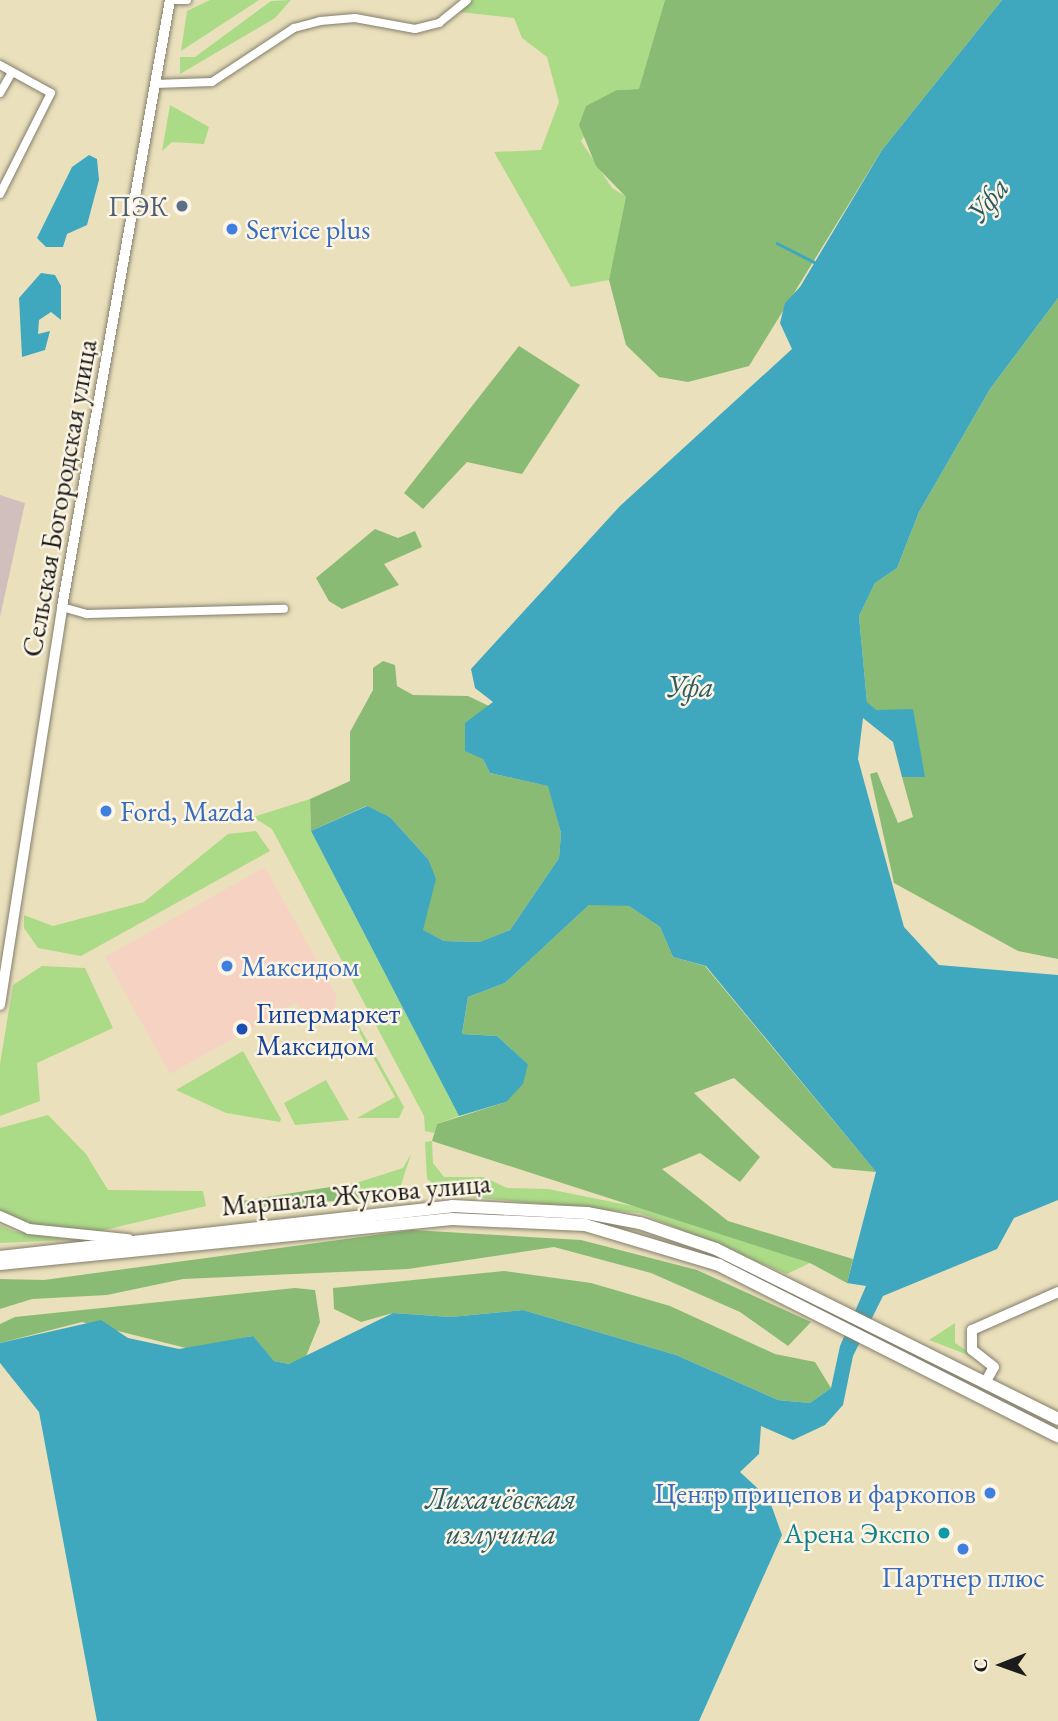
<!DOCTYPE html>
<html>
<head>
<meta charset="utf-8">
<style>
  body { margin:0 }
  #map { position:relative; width:1058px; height:1721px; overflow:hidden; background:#eae0bc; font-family:"EB Garamond",serif }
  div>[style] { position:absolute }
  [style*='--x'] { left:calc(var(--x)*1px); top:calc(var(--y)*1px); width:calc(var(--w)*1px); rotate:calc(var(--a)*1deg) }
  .built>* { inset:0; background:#f6d2c3 }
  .industrial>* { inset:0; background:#d1bfbd }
  .green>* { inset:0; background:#acdb88 }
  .forest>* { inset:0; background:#89bb74 }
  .water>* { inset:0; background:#3fa8bf }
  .stream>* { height:2.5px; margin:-1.25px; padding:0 1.25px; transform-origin:1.25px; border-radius:1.25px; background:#3fa8bf }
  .roads { filter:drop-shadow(0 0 2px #837e6c) drop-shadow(0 0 2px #837e6c) }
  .minor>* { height:8px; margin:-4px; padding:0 4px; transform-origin:4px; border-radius:4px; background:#fff }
  .tertiary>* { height:10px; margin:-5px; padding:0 5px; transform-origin:5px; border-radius:5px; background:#fff }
  .secondary>* { height:10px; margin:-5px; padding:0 5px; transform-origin:5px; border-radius:5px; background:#fff }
  .primary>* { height:12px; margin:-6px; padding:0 6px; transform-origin:6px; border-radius:6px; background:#fff }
  .dots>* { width:19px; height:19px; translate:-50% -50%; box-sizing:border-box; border:4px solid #fcf5e5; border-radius:50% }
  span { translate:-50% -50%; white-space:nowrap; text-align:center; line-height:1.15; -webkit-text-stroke:5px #fcf5e5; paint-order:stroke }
  .service-label { font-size:28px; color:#4e5e75 }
  .right { translate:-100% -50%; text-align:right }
  .shop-label { font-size:28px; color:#366cbe }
  .left { translate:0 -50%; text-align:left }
  .street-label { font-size:28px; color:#1c1c1c }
  .transit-label { font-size:28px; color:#164399 }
  .culture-label { font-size:28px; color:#0d838f }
  .water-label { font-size:30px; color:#2c5b65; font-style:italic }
  .north { position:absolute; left:967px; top:1630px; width:70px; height:70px; -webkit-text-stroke:5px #fcf5e5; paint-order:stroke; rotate:269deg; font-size:19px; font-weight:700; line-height:28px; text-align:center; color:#1c1c1c }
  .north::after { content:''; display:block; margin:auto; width:24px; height:32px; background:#1c1c1c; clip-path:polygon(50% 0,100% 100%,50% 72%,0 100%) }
</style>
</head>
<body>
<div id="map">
  <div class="built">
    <div style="clip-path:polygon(265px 867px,336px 995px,335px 1010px,310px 1021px,296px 1003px,170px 1074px,105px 957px)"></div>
  </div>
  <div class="industrial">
    <div style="clip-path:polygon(0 495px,25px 503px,0 617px)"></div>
  </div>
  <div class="green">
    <div style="clip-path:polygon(210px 0,259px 0,181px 51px,187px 11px)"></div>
    <div style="clip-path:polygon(291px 0,275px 18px,180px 74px,180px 57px,195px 57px,271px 1px)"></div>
    <div style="clip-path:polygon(472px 0,665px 0,640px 89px,617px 90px,581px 141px,612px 188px,627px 197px,609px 280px,571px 287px,494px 152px,541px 150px,559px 102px,547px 57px,522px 38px,514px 18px,459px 12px)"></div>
    <div style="clip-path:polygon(170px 105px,209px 127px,204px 144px,172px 142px,162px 151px)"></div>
    <div style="clip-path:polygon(310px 799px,311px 831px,459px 1116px,437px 1124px,434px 1133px,425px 1131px,424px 1116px,272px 829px,253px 817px)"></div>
    <div style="clip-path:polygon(256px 831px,270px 851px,81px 956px,38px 948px,24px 928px,24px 915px,53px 926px,144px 902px,228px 834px)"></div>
    <div style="clip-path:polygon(42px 966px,85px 968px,113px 1028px,37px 1063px,40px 1101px,0 1116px,0 1064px,13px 985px)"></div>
    <div style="clip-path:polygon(354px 1017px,404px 1107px,399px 1118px,357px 1118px,395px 1097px,352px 1019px,345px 1019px)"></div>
    <div style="clip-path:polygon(243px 1051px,281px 1119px,280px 1122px,226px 1113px,176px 1090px)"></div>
    <div style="clip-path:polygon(326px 1080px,349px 1120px,295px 1125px,284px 1103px)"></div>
    <div style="clip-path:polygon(48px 1115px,86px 1154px,108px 1190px,203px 1191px,206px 1206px,96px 1232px,14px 1222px,0 1212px,0 1128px)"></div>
    <div style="clip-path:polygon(432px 1141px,433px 1163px,444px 1177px,484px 1177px,507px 1188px,548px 1189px,662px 1212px,810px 1263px,787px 1274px,640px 1213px,448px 1195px,427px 1179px,425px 1142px)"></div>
    <div style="clip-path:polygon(411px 1154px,400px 1188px,358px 1199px,356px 1183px,403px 1168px)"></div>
    <div style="clip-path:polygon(0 1225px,13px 1231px,68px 1240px,0 1243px)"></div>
    <div style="clip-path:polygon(955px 1323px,955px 1343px,981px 1360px,929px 1340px)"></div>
  </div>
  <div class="forest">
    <div style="clip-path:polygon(665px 0,1002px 0,882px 150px,749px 366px,688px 382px,659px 377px,626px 345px,609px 280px,626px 197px,596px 166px,579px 125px,586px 106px,617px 90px,639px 89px)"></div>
    <div style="clip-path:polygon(1058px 298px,1058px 959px,1018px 951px,894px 883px,870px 774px,877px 772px,898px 823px,913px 817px,902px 777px,925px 777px,867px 702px,859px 616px,875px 583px,897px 568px,919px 512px,990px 389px)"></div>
    <div style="clip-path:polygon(519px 346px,580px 385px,522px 474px,467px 462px,423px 509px,404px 493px)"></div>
    <div style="clip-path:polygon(375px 529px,398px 538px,415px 531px,422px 547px,384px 564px,399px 585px,342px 609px,329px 601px,316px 578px)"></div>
    <div style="clip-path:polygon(383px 661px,395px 665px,397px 686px,413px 695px,468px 696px,491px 707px,465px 723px,490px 773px,549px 786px,561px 833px,559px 858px,510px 930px,481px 942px,444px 941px,422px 930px,428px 859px,390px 817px,366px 806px,311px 831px,310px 799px,350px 781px,350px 732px,373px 690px,373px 668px)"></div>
    <div style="clip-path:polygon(600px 903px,629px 906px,660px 927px,673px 957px,705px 966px,876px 1172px,833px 1168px,734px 1078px,694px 1093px,760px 1157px,740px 1182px,700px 1153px,662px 1169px,728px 1221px,853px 1259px,847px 1283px,810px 1263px,432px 1141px,437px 1124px,506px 1102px,528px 1064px,497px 1036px,462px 1034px,468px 997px,505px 983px,589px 905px)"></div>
    <div style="clip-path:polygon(356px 1183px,358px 1199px,229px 1210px,228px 1203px)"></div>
    <div style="clip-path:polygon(412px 1230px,581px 1240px,697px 1270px,811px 1322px,788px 1346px,740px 1312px,651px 1273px,554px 1247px,408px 1269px,183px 1279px,107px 1295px,32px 1299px,0 1309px,0 1279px,44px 1280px)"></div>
    <div style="clip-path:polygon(504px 1271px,591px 1283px,670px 1306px,775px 1354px,815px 1362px,831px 1388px,810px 1403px,778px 1400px,676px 1355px,523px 1310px,451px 1317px,393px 1313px,361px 1322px,334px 1309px,333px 1288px)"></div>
    <div style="clip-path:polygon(295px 1288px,315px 1290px,320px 1322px,304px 1361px,289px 1364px,274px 1361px,252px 1336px,194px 1350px,82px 1322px,0 1343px,0 1324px,15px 1317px)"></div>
  </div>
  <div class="water">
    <div style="clip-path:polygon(1002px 0,1058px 0,1058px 298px,990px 389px,919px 512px,897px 568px,875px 583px,859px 616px,867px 702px,876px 710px,913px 709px,925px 777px,902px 777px,893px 742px,863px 718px,858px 759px,904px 927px,939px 965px,1058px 975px,1058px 1200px,1014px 1218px,997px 1249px,883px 1296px,853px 1356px,843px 1405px,825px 1425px,793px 1440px,761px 1426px,759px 1454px,740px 1472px,769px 1499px,782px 1535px,699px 1721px,97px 1721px,39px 1412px,0 1363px,0 1343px,101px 1320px,128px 1338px,179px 1349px,253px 1336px,274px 1361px,289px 1364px,393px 1313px,451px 1317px,523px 1310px,676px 1355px,778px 1400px,810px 1403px,831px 1388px,840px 1346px,866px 1286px,847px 1283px,876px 1172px,706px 966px,673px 957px,660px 927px,629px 906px,589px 905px,505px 983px,468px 997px,462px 1034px,497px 1036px,528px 1064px,523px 1084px,506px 1102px,459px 1116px,311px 831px,367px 806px,390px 817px,428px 859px,436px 879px,423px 930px,444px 941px,480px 942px,510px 930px,559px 858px,561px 833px,548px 786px,490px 773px,483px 759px,465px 751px,465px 723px,493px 702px,475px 688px,471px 669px,620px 506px,792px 349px,780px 323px,785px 303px,800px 287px,882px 150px)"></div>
    <div style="clip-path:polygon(89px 155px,97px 159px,99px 180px,87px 225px,67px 234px,63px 247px,46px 247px,37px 238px,72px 167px)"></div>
    <div style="clip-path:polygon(41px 273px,55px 275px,61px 286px,61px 320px,51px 312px,39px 320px,38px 334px,50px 331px,45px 350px,22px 357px,19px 298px)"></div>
  </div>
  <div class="stream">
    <div style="--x:777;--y:243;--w:42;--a:27.2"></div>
  </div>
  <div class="roads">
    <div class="minor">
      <div style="--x:175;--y:0;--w:12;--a:0"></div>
      <div style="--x:0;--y:65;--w:58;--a:28.8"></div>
      <div style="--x:51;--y:93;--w:113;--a:116.8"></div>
      <div style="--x:155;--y:84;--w:57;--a:-2"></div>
      <div style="--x:212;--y:82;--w:98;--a:-33.4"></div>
      <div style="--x:294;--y:28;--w:27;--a:-15"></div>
      <div style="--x:320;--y:21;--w:35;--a:-5"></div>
      <div style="--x:355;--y:18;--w:61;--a:10.4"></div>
      <div style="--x:415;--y:29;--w:25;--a:-14"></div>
      <div style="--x:439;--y:23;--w:36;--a:-39"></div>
      <div style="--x:0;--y:93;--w:24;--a:-60"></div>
      <div style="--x:62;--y:607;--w:26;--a:16"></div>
      <div style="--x:87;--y:614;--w:197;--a:-1.5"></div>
    </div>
    <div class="tertiary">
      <div style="--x:985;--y:1383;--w:18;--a:-61"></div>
      <div style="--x:994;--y:1367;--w:28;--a:-142"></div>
      <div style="--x:972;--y:1350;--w:20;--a:-90"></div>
      <div style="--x:972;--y:1330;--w:94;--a:-23.8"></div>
    </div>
    <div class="secondary">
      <div style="--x:0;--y:1005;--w:403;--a:-81.1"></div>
      <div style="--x:62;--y:607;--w:617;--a:-79.91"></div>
      <div style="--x:0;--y:1216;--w:32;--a:24"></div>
      <div style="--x:29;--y:1229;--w:100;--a:5.8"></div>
    </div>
    <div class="primary">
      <div style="--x:0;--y:1257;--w:455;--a:-6.4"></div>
      <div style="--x:452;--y:1206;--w:135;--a:3"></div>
      <div style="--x:587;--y:1213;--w:54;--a:10.7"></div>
      <div style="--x:640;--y:1223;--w:80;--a:18.9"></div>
      <div style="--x:716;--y:1249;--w:382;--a:26.4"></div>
      <div style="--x:0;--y:1264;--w:454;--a:-5.7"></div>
      <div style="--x:452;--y:1219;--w:133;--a:2.6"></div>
      <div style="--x:585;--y:1225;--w:140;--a:16.6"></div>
      <div style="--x:719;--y:1265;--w:380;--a:26.8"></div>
    </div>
  </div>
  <div class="dots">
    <div style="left:182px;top:206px;background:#5c6f8a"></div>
    <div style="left:232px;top:229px;background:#3f7fe0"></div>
    <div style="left:106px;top:811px;background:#3f7fe0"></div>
    <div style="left:227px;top:966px;background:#3f7fe0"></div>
    <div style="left:242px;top:1029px;background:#1a4fb4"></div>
    <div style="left:990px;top:1493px;background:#3f7fe0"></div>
    <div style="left:944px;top:1533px;background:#0f9aa8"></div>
    <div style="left:963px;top:1549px;background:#3f7fe0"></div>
  </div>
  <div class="service-label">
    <span class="right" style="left:168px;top:206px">ПЭК</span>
  </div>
  <div class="shop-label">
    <span class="left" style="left:246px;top:229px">Service plus</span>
    <span class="left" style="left:120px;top:811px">Ford, Mazda</span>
    <span class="left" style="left:241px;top:966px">Максидом</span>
    <span class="right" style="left:976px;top:1493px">Центр прицепов и фаркопов</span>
    <span style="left:963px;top:1577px">Партнер плюс</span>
  </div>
  <div class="street-label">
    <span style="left:59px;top:498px;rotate:-80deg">Сельская Богородская улица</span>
    <span style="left:356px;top:1194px;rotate:-5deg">Маршала Жукова улица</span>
  </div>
  <div class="transit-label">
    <span class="left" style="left:256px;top:1029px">Гипермаркет<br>Максидом</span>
  </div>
  <div class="culture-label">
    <span class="right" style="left:930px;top:1533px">Арена Экспо</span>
  </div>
  <div class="water-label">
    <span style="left:988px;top:200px;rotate:-51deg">Уфа</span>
    <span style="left:690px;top:687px">Уфа</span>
    <span style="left:501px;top:1516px">Лихачёвская<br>излучина</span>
  </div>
  <div class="north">С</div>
</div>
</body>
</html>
